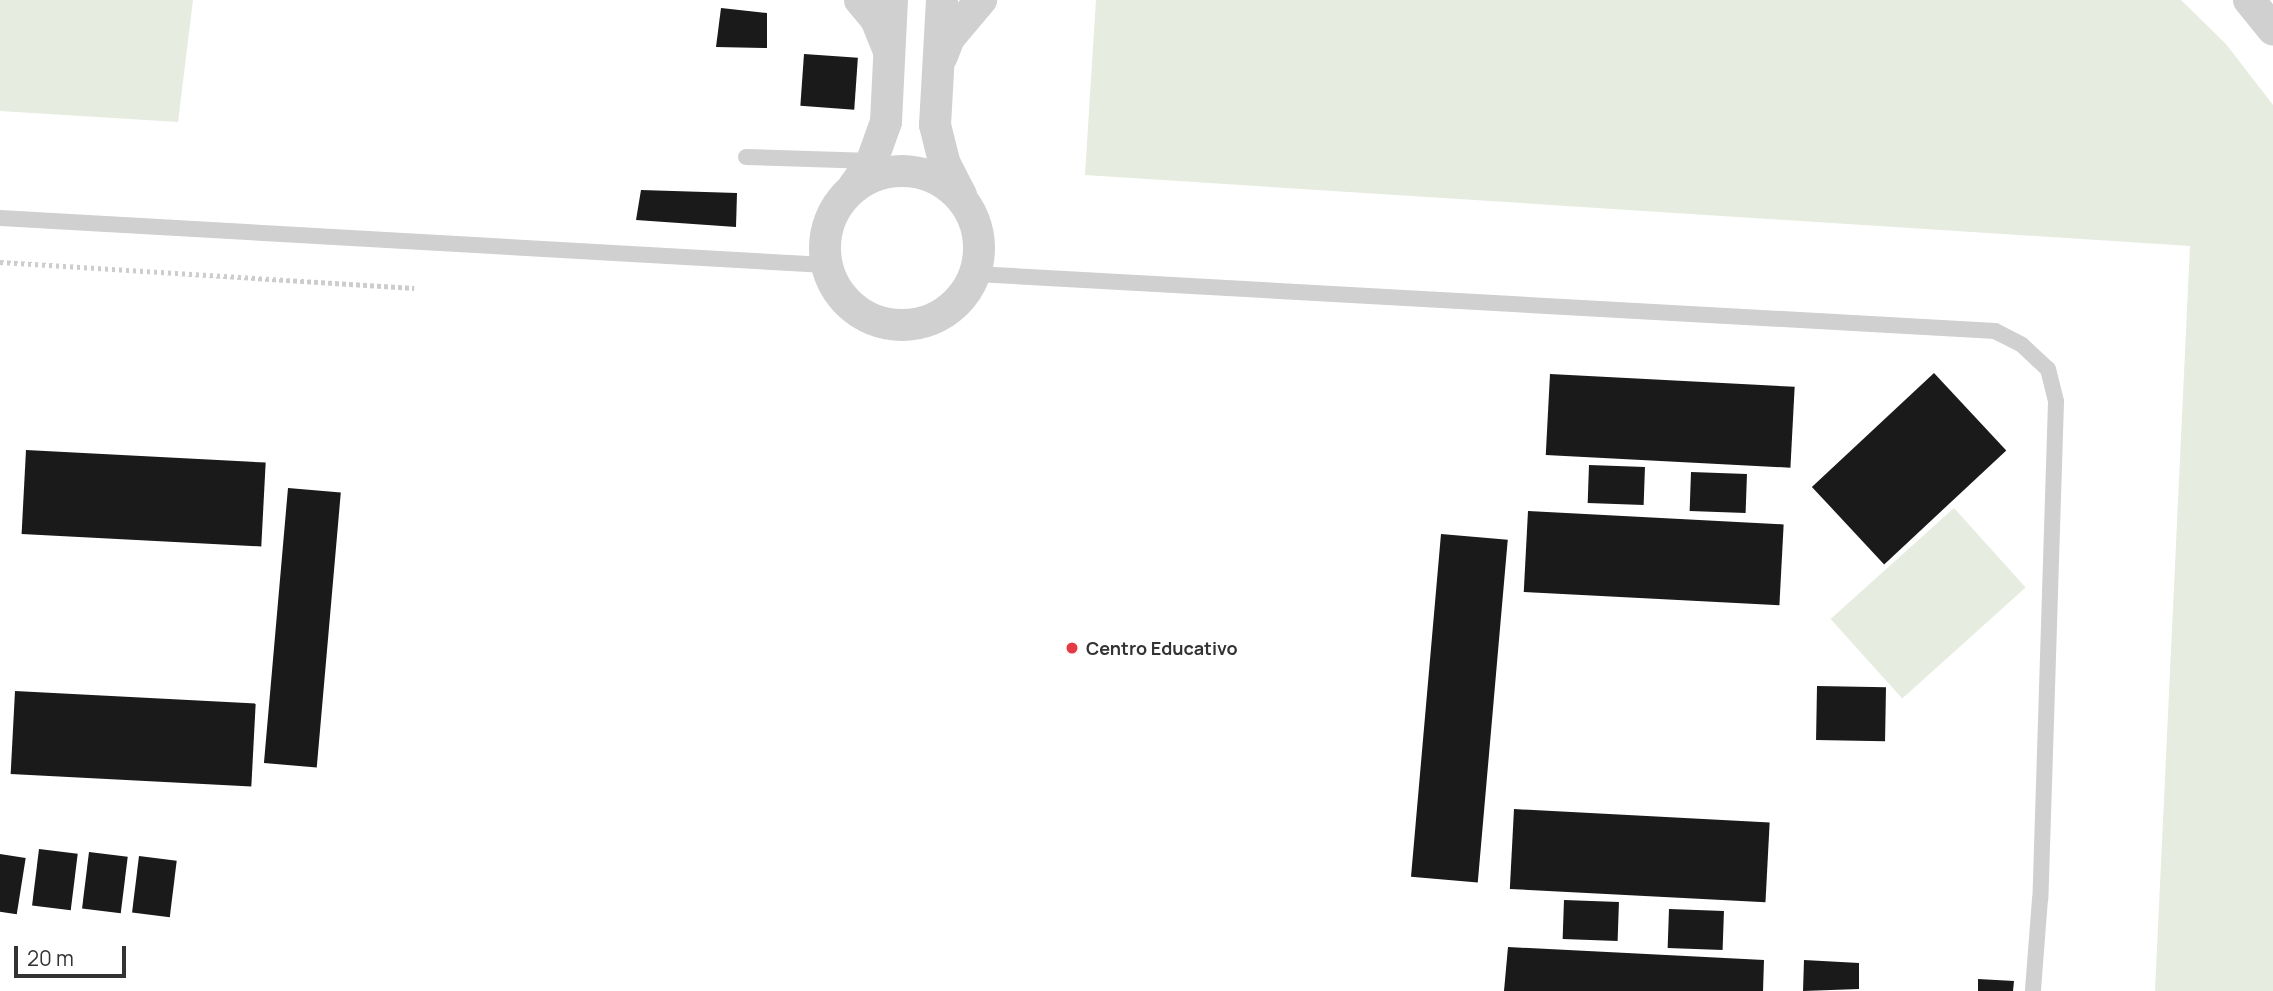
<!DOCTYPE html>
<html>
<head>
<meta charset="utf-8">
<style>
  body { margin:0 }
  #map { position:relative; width:2273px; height:991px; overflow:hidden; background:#fff; font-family:Manrope,sans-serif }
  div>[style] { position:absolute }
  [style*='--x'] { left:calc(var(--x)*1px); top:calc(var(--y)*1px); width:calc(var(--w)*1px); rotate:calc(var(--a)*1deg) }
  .green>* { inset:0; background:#e6ecdf; transform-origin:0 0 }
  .building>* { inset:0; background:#1a1a1a; transform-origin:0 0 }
  .path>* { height:4.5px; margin-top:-2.25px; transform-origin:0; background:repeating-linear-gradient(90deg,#cdcdcd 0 3.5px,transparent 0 7px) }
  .lane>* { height:16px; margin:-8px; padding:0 8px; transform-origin:8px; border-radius:8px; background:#d0d0d0 }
  .street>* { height:32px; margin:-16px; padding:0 16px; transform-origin:16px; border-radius:16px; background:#d0d0d0 }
  .street>.ring { margin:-16px; padding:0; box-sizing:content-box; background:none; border:32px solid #d0d0d0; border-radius:50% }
  .dots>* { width:19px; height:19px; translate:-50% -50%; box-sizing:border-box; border:4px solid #fff; border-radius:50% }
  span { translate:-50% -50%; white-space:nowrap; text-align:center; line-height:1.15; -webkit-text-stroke:7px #fff; paint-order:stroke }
  .poi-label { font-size:18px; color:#333; font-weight:700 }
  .left { translate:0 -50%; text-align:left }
  .scale { position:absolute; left:14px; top:946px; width:112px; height:32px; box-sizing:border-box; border:4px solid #333; border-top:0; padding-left:9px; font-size:21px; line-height:24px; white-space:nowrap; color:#333; -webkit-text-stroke:5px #fff; paint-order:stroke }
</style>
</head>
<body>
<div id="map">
  <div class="green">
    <div style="clip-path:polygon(0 0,193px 0,178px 122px,0 111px)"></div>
    <div style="clip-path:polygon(1096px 0,2181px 0,2226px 44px,2273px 105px,2273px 991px,2155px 991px,2190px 246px,1085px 175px)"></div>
    <div style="left:1954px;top:508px;width:107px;height:166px;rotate:48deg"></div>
  </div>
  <div class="building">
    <div style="clip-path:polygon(721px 8px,767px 13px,767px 48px,716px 47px)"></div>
    <div style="left:804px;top:54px;width:54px;height:52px;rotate:4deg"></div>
    <div style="clip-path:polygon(641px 190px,737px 193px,736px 227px,636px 220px)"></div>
    <div style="left:1934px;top:373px;width:106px;height:167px;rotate:47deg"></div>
    <div style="left:1550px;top:374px;width:245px;height:81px;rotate:3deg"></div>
    <div style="left:26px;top:450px;width:240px;height:84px;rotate:3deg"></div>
    <div style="left:1589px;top:465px;width:56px;height:38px;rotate:2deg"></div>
    <div style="left:1691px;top:472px;width:56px;height:39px;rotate:2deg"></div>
    <div style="left:288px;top:488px;width:53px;height:276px;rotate:5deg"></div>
    <div style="left:1528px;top:511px;width:256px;height:81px;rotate:3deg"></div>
    <div style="left:1441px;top:534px;width:67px;height:344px;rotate:5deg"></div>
    <div style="left:1817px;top:686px;width:69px;height:54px;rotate:1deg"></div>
    <div style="left:15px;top:691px;width:241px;height:83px;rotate:3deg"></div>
    <div style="left:1514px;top:809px;width:256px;height:80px;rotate:3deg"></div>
    <div style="left:39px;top:849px;width:39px;height:57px;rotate:7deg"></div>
    <div style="left:89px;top:852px;width:39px;height:57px;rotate:7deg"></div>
    <div style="left:0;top:854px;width:26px;height:57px;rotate:9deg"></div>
    <div style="left:139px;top:856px;width:38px;height:57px;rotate:7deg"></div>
    <div style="left:1564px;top:900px;width:55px;height:39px;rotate:2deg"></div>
    <div style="left:1669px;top:909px;width:55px;height:39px;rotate:2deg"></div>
    <div style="clip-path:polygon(1508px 947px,1764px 960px,1763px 991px,1504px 991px)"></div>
    <div style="clip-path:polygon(1804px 960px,1859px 963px,1859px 989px,1803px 991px)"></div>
    <div style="clip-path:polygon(1978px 979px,2014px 981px,2013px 991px,1978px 991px)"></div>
  </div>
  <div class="path">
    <div style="--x:0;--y:262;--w:415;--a:3.6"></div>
  </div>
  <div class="lane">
    <div style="--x:746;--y:157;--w:126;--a:1.8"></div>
    <div style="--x:0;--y:218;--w:827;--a:3.26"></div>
    <div style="--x:976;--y:274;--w:1021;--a:3.2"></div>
    <div style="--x:1995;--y:331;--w:30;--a:27"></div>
    <div style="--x:2022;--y:345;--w:35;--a:43"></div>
    <div style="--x:2048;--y:369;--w:34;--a:76"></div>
    <div style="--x:2056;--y:402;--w:497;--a:91.8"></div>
    <div style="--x:2040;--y:899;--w:92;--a:94.4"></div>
  </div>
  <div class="street">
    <div style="--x:860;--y:0;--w:25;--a:50"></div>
    <div style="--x:876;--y:19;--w:32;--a:68"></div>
    <div style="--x:942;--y:0;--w:125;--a:93.2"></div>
    <div style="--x:935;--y:125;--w:38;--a:76"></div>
    <div style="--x:944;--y:162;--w:38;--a:63"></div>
    <div style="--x:2249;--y:0;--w:38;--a:51"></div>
    <div style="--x:942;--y:56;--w:19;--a:-69"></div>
    <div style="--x:949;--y:38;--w:50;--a:-49.9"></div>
    <div class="ring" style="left:825px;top:171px;width:122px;height:122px"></div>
    <div style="--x:854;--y:186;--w:31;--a:-54"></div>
    <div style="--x:872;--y:161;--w:41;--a:-70.3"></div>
    <div style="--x:886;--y:122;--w:122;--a:-87.2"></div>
  </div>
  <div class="dots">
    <div style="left:1072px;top:648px;background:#e63946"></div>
  </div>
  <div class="poi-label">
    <span class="left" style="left:1086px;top:648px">Centro Educativo</span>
  </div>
  <div class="scale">20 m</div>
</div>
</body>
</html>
